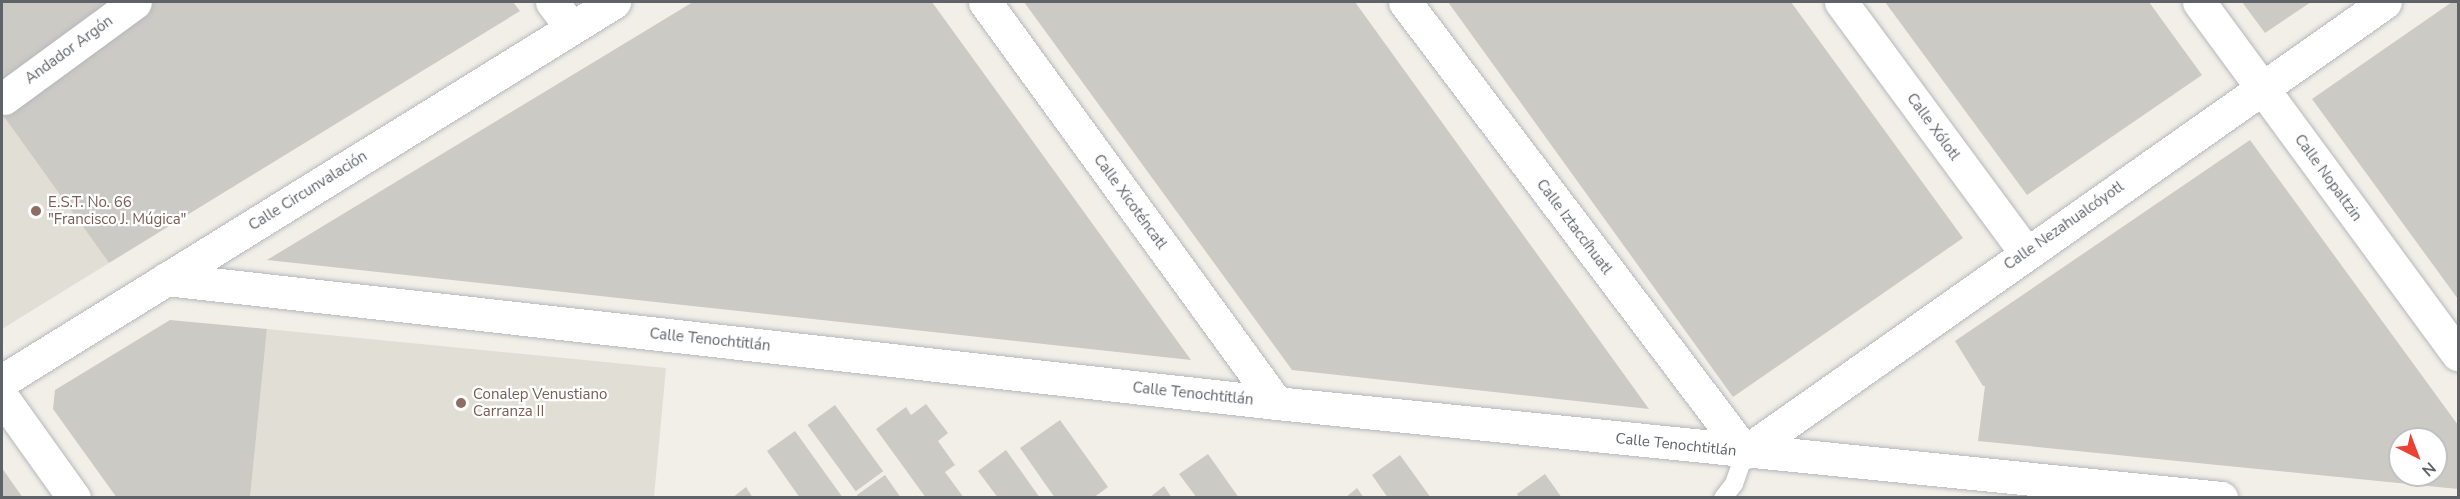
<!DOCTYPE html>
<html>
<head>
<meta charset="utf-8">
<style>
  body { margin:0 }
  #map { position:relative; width:2460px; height:499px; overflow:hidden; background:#f1efe8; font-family:"Nunito Sans",sans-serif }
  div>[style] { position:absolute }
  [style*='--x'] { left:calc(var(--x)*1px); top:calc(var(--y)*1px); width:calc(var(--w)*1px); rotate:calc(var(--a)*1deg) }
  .education>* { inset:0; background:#e1ded6 }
  .building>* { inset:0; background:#cccac5; transform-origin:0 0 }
  .roads { filter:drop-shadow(0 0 2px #b5b8bc) drop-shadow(0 0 2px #b5b8bc) }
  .lane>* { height:18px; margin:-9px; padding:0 9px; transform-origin:9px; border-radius:9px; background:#fff }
  .street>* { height:33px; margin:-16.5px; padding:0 16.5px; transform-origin:16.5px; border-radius:16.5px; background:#fff }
  .dots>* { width:16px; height:16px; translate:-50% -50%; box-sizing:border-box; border:3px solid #fff; border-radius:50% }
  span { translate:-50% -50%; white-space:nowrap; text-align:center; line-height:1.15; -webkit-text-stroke:4.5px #fff; paint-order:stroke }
  .street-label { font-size:15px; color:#5f6368 }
  .education-label { font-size:15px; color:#785e54 }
  .left { translate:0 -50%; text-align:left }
  .frame { position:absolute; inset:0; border:3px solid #5f6368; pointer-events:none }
  .north { position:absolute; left:2388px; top:427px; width:60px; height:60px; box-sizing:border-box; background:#fff; border:2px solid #bfc1c3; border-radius:50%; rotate:138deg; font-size:16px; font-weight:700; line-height:24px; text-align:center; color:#5f6368 }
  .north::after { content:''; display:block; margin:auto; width:21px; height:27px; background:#ea4335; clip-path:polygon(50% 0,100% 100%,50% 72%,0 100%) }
</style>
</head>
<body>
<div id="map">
  <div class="education">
    <div style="clip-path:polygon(2px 114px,109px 263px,2px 329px)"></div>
    <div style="clip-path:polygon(267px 329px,666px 368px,654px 497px,250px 498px)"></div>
  </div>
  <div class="building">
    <div style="clip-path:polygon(2px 2px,116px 2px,2px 84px)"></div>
    <div style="clip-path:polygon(154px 2px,513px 2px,520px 11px,109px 263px,2px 114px)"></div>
    <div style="clip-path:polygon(693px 2px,932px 2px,1191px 360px,267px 260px)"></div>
    <div style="clip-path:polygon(1024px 2px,1355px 2px,1649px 409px,1292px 370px)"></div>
    <div style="clip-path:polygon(1448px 2px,1791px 2px,1963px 238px,1733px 397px)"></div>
    <div style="clip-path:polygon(1885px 2px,2149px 2px,2202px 75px,2027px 195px)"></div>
    <div style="clip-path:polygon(2242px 2px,2311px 2px,2265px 33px)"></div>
    <div style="clip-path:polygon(2452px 2px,2458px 2px,2458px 299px,2312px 99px)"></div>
    <div style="clip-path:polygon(evenodd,2250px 140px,2458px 425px,2458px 489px,1978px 441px,1985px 386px,1983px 386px,1955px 341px,2250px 140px,2400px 439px,2436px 439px,2436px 475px,2400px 475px,2400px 439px)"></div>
    <div style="clip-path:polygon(170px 320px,267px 329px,250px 498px,117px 498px,53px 409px,55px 390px)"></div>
    <div style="clip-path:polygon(926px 404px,948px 433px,938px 441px,955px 465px,945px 472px,964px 498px,926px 498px,876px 429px,906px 407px,911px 415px)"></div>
    <div style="left:835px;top:405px;width:82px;height:34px;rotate:54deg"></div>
    <div style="clip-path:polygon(1060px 420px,1108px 487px,1093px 498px,1055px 498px,1020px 448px)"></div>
    <div style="clip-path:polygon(795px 431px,843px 498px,800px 498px,767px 451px)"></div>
    <div style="clip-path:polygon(1006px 450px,1040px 498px,998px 498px,978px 471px)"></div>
    <div style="clip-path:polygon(1208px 454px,1239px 498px,1197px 498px,1179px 474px)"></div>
    <div style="clip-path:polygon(1400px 455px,1431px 498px,1388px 498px,1372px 475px)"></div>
    <div style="clip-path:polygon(2px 468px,23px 498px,2px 498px)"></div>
    <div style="clip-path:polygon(1545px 474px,1562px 498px,1519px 498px,1517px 494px)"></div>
    <div style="clip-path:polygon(885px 475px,901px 498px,858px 498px,857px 495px)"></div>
    <div style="clip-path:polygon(1164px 486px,1172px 498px,1149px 498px)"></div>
    <div style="clip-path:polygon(746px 487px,753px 498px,732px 498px)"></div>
    <div style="clip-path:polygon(1357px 488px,1364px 498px,1345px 498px)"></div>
  </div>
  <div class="roads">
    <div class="lane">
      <div style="--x:1723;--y:498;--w:18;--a:-52"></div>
      <div style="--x:1734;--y:484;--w:34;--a:-71"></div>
    </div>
    <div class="street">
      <div style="--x:552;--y:2;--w:31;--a:53"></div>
      <div style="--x:985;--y:2;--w:495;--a:54"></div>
      <div style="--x:1405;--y:2;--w:564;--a:52.93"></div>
      <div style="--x:1841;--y:2;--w:312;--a:53.6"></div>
      <div style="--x:2199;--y:2;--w:437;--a:53.7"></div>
      <div style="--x:4;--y:98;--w:162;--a:-36.2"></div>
      <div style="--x:166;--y:279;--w:1117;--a:6.37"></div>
      <div style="--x:1276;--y:403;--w:950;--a:5.74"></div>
      <div style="--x:2;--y:381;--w:720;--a:-31.77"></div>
      <div style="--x:2;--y:397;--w:124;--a:54.5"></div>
      <div style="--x:1745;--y:452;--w:782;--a:-35.11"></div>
    </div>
  </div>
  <div class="dots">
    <div style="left:36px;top:211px;background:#8d6e63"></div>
    <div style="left:461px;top:403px;background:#8d6e63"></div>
  </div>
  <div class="street-label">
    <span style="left:69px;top:50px;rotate:-36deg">Andador Argón</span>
    <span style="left:1933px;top:127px;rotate:54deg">Calle Xólotl</span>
    <span style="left:2328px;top:178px;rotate:54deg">Calle Nopaltzin</span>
    <span style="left:308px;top:191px;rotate:-32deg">Calle Circunvalación</span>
    <span style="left:1130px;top:202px;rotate:54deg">Calle Xicoténcatl</span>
    <span style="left:2064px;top:226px;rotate:-35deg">Calle Nezahualcóyotl</span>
    <span style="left:1574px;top:227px;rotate:53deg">Calle Iztaccíhuatl</span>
    <span style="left:710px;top:340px;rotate:6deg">Calle Tenochtitlán</span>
    <span style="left:1193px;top:394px;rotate:6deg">Calle Tenochtitlán</span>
    <span style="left:1676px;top:445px;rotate:6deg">Calle Tenochtitlán</span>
  </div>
  <div class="education-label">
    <span class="left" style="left:48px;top:211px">E.S.T. No. 66<br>"Francisco J. Múgica"</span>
    <span class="left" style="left:473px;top:403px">Conalep Venustiano<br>Carranza II</span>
  </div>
  <div class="frame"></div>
  <div class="north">N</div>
</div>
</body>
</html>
